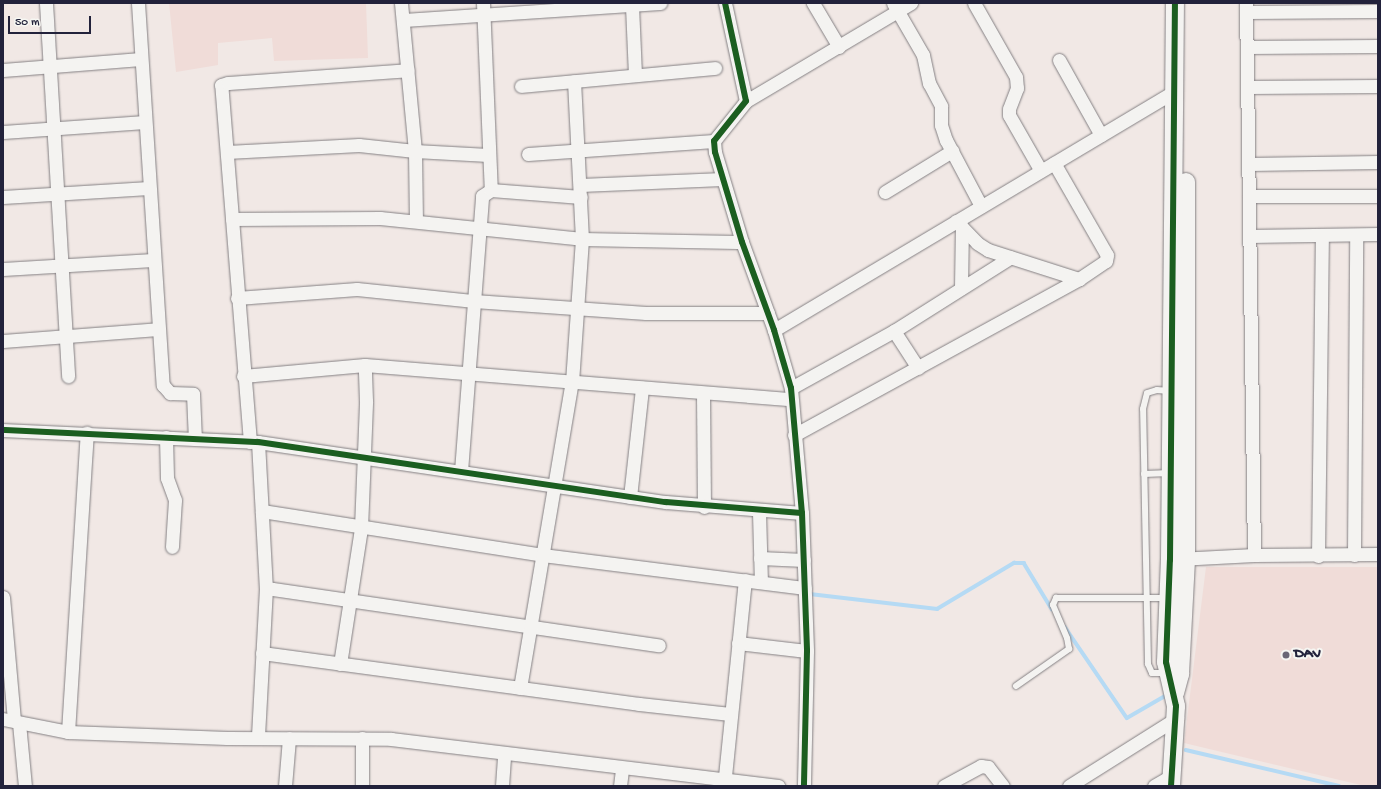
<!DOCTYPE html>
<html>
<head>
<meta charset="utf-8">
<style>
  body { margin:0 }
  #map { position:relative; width:1381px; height:789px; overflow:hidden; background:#f1e8e5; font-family:"Gochi Hand",sans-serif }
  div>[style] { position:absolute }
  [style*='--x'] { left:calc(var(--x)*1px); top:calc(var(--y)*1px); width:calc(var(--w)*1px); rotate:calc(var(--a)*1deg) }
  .built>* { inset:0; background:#f0dcd8 }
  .stream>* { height:3.5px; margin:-1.75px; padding:0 1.75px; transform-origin:1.75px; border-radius:1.75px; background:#b5daf4 }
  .roads { filter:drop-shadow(0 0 1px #848083) drop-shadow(0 0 1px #848083) }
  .lane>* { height:6px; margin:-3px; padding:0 3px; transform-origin:3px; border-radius:3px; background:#f4f3f1 }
  .street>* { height:13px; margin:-6.5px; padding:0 6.5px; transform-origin:6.5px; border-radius:6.5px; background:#f4f3f1 }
  .secondary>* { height:18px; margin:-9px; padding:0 9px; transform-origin:9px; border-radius:9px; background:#f4f3f1 }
  .cycleway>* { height:6px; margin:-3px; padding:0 3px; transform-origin:3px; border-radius:3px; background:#1b5e20 }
  .dots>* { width:11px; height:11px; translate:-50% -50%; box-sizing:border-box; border:2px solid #f6f6f2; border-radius:50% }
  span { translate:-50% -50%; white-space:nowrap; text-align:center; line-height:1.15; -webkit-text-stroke:4px #f6f6f2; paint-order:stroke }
  .poi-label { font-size:15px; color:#22223b; font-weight:700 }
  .left { translate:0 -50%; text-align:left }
  .frame { position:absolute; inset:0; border:4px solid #22223b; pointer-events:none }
  .scale { position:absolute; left:8px; top:16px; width:83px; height:18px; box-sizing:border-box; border:2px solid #22223b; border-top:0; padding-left:5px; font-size:12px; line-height:14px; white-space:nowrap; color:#22223b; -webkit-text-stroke:3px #f6f6f2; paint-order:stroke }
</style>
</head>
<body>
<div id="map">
  <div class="built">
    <div style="clip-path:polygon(169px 3px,366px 3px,368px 58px,274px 61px,272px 38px,218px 43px,218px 65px,176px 72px)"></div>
    <div style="clip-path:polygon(1206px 567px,1378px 567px,1378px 786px,1365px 786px,1184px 743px)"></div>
  </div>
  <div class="stream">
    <div style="--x:810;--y:594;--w:128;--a:6.7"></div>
    <div style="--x:937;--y:609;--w:90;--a:-30.9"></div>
    <div style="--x:1014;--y:563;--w:10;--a:0"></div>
    <div style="--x:1024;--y:563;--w:54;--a:58.7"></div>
    <div style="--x:1065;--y:627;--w:110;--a:55.7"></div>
    <div style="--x:1127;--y:718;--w:44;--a:-30.1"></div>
    <div style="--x:1186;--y:750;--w:157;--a:13.2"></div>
  </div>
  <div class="roads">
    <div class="lane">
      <div style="--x:1144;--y:474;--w:26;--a:-2"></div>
      <div style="--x:1167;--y:673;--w:15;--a:180"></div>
      <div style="--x:1152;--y:673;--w:10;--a:-114"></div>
      <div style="--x:1148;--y:664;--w:255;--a:-91.1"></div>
      <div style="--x:1143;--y:409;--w:16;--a:-76"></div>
      <div style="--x:1147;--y:393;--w:10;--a:-17"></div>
      <div style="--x:1157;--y:390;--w:13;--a:4"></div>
      <div style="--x:1016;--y:686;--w:65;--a:-34.9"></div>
      <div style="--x:1069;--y:649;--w:11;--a:-100"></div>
      <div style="--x:1067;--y:638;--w:36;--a:-113"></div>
      <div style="--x:1053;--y:605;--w:8;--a:-67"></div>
      <div style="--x:1056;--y:598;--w:111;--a:0"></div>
    </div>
    <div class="street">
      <div style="--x:46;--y:3;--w:374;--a:86.6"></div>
      <div style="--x:138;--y:3;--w:383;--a:86.3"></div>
      <div style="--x:163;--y:385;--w:11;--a:49"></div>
      <div style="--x:170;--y:393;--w:23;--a:2"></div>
      <div style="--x:193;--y:394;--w:45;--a:87.5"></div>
      <div style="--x:401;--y:3;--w:149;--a:84.6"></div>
      <div style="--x:415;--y:151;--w:69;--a:89.2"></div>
      <div style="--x:483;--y:3;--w:187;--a:87.6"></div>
      <div style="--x:725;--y:3;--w:100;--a:77.9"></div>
      <div style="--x:746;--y:101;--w:51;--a:128.7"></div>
      <div style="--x:714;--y:141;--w:11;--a:85"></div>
      <div style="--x:715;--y:152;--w:94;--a:73.3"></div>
      <div style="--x:742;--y:242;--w:94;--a:70"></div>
      <div style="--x:774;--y:330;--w:60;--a:73.7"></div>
      <div style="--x:791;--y:388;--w:125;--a:85"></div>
      <div style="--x:802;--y:513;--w:138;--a:87.9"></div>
      <div style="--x:807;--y:651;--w:135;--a:91.3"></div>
      <div style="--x:813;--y:3;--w:51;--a:59.4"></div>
      <div style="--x:893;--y:3;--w:60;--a:60"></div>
      <div style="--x:923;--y:55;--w:29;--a:78"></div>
      <div style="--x:929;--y:83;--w:26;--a:62"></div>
      <div style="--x:941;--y:106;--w:19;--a:90"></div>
      <div style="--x:941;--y:125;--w:16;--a:72"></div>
      <div style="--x:946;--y:140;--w:75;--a:62.1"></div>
      <div style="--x:974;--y:3;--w:85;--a:60.4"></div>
      <div style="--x:1016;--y:77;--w:11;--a:85"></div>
      <div style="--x:1017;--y:88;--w:22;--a:111"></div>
      <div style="--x:1009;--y:109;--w:6;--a:90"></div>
      <div style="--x:1009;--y:115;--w:64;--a:60.3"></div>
      <div style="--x:1246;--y:3;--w:552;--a:89.17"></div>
      <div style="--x:632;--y:6;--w:69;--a:87.5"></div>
      <div style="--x:1247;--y:12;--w:131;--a:-0.4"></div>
      <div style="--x:403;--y:20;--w:258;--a:-3.8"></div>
      <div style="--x:1247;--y:47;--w:131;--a:-0.4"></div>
      <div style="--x:1059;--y:60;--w:86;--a:60.8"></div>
      <div style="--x:3;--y:70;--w:138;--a:-4.6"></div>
      <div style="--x:521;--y:86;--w:195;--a:-5.3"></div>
      <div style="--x:1248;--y:87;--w:130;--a:-0.4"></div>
      <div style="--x:746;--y:101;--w:192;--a:-30.7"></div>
      <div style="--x:3;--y:132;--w:142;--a:-4"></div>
      <div style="--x:227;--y:152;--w:132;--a:-3"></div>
      <div style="--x:359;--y:145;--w:56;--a:6.1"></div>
      <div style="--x:415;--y:151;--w:73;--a:3.1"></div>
      <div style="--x:528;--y:154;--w:186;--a:-4"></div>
      <div style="--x:1249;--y:164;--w:129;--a:-0.9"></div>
      <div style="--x:581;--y:185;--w:141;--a:-2.4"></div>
      <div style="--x:885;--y:192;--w:79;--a:-31.5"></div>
      <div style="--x:1249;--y:196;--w:129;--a:0"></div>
      <div style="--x:3;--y:197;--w:146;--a:-3.5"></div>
      <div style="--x:232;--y:219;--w:148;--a:-0.4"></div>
      <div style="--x:380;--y:218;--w:203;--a:5.9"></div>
      <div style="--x:582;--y:239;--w:160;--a:1.1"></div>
      <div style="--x:956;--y:221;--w:30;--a:46"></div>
      <div style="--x:977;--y:243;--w:13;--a:32"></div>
      <div style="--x:988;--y:250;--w:96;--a:17.7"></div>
      <div style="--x:1249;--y:236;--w:129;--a:-0.9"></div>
      <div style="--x:3;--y:269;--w:150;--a:-3.4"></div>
      <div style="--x:961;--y:288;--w:61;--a:-89.1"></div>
      <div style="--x:237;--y:298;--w:120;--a:-4.3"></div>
      <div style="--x:357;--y:289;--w:118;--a:5.9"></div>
      <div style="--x:474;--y:301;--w:172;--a:4"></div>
      <div style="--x:646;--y:313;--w:122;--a:0"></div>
      <div style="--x:774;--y:330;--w:467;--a:-30.8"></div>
      <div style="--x:894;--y:331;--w:44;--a:57"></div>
      <div style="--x:3;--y:341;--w:155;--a:-4.4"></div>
      <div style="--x:243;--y:376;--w:122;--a:-5.2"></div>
      <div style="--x:365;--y:365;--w:427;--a:4.6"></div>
      <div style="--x:791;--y:388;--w:118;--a:-29"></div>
      <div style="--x:894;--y:331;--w:138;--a:-32.3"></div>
      <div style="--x:703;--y:393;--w:114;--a:89.5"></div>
      <div style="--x:3;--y:430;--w:255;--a:2.7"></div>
      <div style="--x:258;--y:442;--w:412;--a:8.4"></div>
      <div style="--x:666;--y:502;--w:136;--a:4.6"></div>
      <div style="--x:794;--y:435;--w:325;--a:-28.7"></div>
      <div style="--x:1079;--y:279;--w:32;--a:-34"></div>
      <div style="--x:1106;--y:261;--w:6;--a:-81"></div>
      <div style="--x:1107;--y:255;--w:106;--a:-119.9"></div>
      <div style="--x:166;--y:437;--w:41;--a:88.6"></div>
      <div style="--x:167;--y:478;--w:23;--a:70"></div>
      <div style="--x:175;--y:500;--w:47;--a:93.7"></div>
      <div style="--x:250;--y:442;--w:358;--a:-94.6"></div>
      <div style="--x:221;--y:85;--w:7;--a:-16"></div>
      <div style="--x:228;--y:83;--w:180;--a:-4.1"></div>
      <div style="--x:258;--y:442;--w:146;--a:86.9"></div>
      <div style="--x:266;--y:588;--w:150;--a:93.1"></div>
      <div style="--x:461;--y:471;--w:276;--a:-85.6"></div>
      <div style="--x:482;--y:196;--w:11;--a:-34"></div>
      <div style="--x:491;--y:190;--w:90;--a:4.4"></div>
      <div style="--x:630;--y:497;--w:110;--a:-83.7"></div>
      <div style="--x:262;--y:511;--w:284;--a:8.9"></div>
      <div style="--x:543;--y:555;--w:264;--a:7.2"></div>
      <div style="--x:759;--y:512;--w:70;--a:88.4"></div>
      <div style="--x:1354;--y:555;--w:320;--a:-89.6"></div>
      <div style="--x:1318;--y:556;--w:321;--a:-89.3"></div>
      <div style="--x:760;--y:558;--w:44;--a:2.6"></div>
      <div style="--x:1178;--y:559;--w:76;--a:-3"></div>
      <div style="--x:1254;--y:555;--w:124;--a:-0.5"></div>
      <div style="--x:266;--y:588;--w:397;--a:8.3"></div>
      <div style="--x:3;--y:597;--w:124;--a:84.9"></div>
      <div style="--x:738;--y:643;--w:69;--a:6.6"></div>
      <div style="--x:262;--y:653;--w:380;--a:7.7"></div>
      <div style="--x:639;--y:704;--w:92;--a:6.3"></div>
      <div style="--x:340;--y:664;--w:138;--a:-81.2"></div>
      <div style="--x:361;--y:528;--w:127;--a:-87.7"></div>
      <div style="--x:366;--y:401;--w:36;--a:-92"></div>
      <div style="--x:520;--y:688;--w:310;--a:-80.4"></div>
      <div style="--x:572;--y:382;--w:143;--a:-86"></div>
      <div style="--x:582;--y:239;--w:158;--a:-92.9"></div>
      <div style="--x:3;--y:719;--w:66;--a:11.3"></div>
      <div style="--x:68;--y:732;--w:159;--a:2.2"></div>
      <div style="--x:227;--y:738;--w:164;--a:0.3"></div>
      <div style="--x:391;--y:739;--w:390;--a:6.9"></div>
      <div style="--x:19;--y:723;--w:63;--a:84.6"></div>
      <div style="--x:68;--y:732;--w:300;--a:-86.4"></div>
      <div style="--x:362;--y:738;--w:48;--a:90"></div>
      <div style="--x:285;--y:786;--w:48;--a:-85.2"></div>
      <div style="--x:502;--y:786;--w:32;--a:-86"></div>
      <div style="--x:620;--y:786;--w:17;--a:-83"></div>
      <div style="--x:724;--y:786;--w:207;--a:-84.2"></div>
      <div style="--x:944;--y:786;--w:42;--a:-28.4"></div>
      <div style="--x:981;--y:766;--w:7;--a:8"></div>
      <div style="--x:988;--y:767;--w:24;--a:52"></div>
      <div style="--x:1069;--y:786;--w:128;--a:-32.2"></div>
      <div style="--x:1154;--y:786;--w:20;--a:-30"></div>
    </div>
    <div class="secondary">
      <div style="--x:1175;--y:693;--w:20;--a:-75"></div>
      <div style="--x:1180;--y:674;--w:115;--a:-87"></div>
      <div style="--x:1186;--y:559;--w:377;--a:-90"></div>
      <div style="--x:1171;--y:786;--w:80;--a:-86.4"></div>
      <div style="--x:1176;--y:706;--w:45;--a:-102.8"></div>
      <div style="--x:1166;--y:662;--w:102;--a:-87.8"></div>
      <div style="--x:1170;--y:560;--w:557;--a:-89.49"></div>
    </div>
  </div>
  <div class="cycleway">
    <div style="--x:725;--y:3;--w:100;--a:77.9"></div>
    <div style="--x:746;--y:101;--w:51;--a:128.7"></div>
    <div style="--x:714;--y:141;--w:11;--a:85"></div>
    <div style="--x:715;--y:152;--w:94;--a:73.3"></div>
    <div style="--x:742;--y:242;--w:94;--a:70"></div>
    <div style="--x:774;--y:330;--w:60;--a:73.7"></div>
    <div style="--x:791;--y:388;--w:125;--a:85"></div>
    <div style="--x:802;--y:513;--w:138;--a:87.9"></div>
    <div style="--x:807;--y:651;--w:135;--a:91.3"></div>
    <div style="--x:3;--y:430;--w:255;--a:2.7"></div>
    <div style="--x:258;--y:442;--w:412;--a:8.4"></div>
    <div style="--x:666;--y:502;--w:136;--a:4.6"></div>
    <div style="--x:1171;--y:786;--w:80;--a:-86.4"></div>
    <div style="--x:1176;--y:706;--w:45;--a:-102.8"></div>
    <div style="--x:1166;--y:662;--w:102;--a:-87.8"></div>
    <div style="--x:1170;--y:560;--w:557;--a:-89.49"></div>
  </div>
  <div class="dots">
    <div style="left:1286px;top:655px;background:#6a6776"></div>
  </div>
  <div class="poi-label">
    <span class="left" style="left:1294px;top:655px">DAV</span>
  </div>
  <div class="frame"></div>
  <div class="scale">50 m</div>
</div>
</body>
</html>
